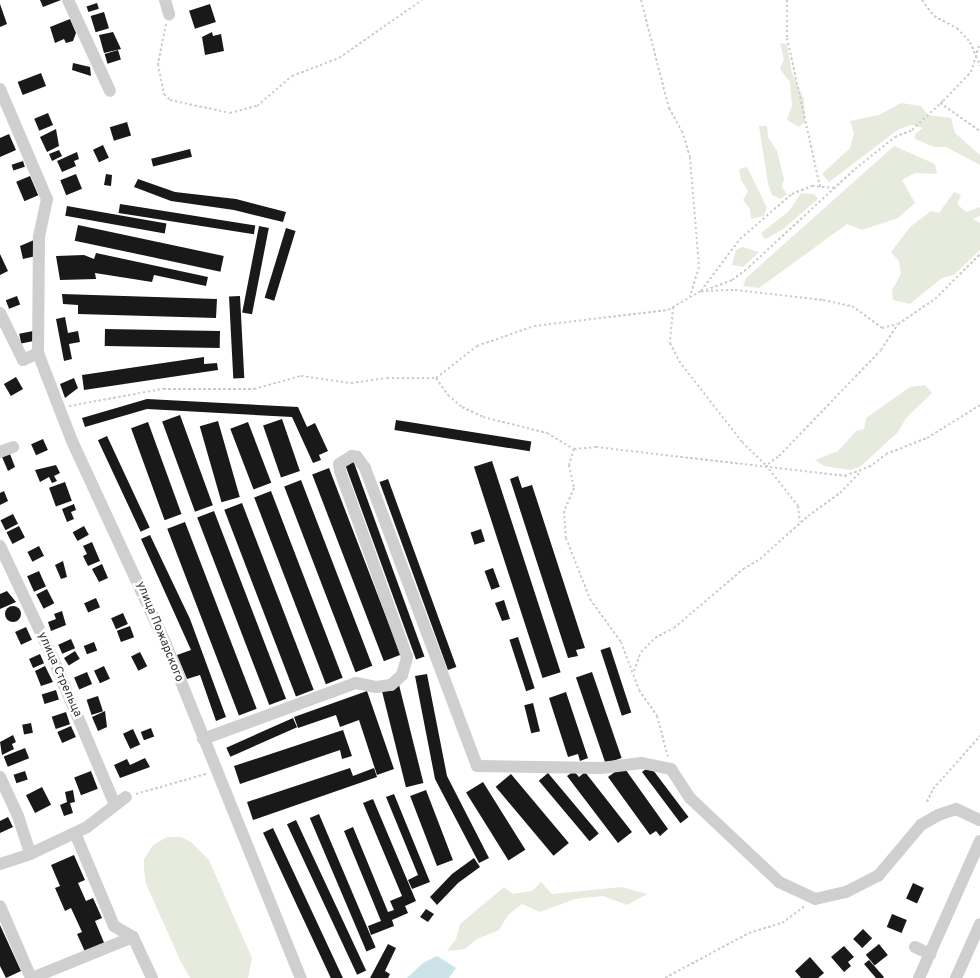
<!DOCTYPE html>
<html>
<head>
<meta charset="utf-8">
<style>
  body { margin:0 }
  #map { position:relative; width:980px; height:978px; overflow:hidden; background:#fff; font-family:Overpass,sans-serif }
  div>[style] { position:absolute }
  [style*='--x'] { left:calc(var(--x)*1px); top:calc(var(--y)*1px); width:calc(var(--w)*1px); rotate:calc(var(--a)*1deg) }
  .green>* { inset:0; background:#e7ebde }
  .water>* { inset:0; background:#cce3ea }
  .building>* { inset:0; background:#191919; transform-origin:0 0 }
  .round { border-radius:50% }
  .path>* { height:2px; margin-top:-1px; transform-origin:0; background:repeating-linear-gradient(90deg,#ccc 0 2.5px,transparent 0 5px) }
  .minor>* { height:12px; margin:-6px; padding:0 6px; transform-origin:6px; border-radius:6px; background:#cfcfcf }
  span { translate:-50% -50%; white-space:nowrap; text-align:center; line-height:1.15; -webkit-text-stroke:5px #fff; paint-order:stroke }
  .street-label { font-size:12px; color:#323232 }
</style>
</head>
<body>
<div id="map">
  <div class="green">
    <div style="clip-path:polygon(780px 43px,787px 44px,792px 73px,804px 99px,805px 122px,799px 127px,787px 120px,792px 105px,790px 82px,780px 69px,784px 59px)"></div>
    <div style="clip-path:polygon(901px 103px,921px 106px,928px 115px,951px 118px,955px 133px,980px 155px,980px 165px,946px 147px,934px 147px,915px 139px,915px 134px,923px 128px,912px 125px,899px 129px,829px 182px,822px 174px,850px 148px,854px 133px,850px 121px,879px 115px)"></div>
    <div style="clip-path:polygon(759px 126px,767px 126px,768px 137px,777px 151px,784px 179px,782px 187px,787px 194px,781px 199px,772px 195px,768px 184px)"></div>
    <div style="clip-path:polygon(894px 146px,935px 164px,937px 174px,915px 173px,902px 180px,915px 203px,898px 218px,862px 230px,847px 224px,759px 288px,743px 286px,746px 278px)"></div>
    <div style="clip-path:polygon(747px 167px,767px 208px,764px 216px,751px 219px,750px 209px,743px 200px,748px 191px,741px 180px,739px 169px)"></div>
    <div style="clip-path:polygon(954px 192px,961px 195px,957px 204px,966px 212px,980px 207px,980px 216px,973px 219px,980px 223px,980px 250px,954px 275px,942px 278px,910px 304px,893px 300px,892px 290px,901px 274px,899px 261px,891px 252px,910px 227px,931px 211px,939px 213px)"></div>
    <div style="clip-path:polygon(801px 193px,814px 194px,818px 199px,782px 230px,765px 239px,761px 233px,789px 211px)"></div>
    <div style="clip-path:polygon(743px 247px,759px 252px,743px 267px,732px 265px,736px 250px)"></div>
    <div style="clip-path:polygon(925px 385px,932px 393px,906px 418px,898px 432px,860px 467px,850px 470px,824px 466px,815px 460px,838px 451px,856px 431px,864px 429px,866px 418px,910px 387px)"></div>
    <div style="clip-path:polygon(167px 837px,181px 837px,191px 842px,209px 860px,252px 958px,248px 978px,190px 978px,180px 960px,146px 884px,144px 871px,144px 859px,153px 845px)"></div>
    <div style="clip-path:polygon(541px 882px,552px 894px,622px 887px,647px 894px,627px 905px,603px 896px,575px 899px,540px 912px,522px 904px,508px 915px,499px 930px,477px 939px,465px 949px,447px 951px,456px 939px,460px 924px,504px 887px,513px 894px,532px 891px)"></div>
  </div>
  <div class="water">
    <div style="clip-path:polygon(437px 956px,456px 968px,449px 978px,407px 978px,423px 963px)"></div>
  </div>
  <div class="building">
    <div style="clip-path:polygon(40px 0,61px 0,43px 7px)"></div>
    <div style="left:97px;top:3px;width:6px;height:11px;rotate:72deg"></div>
    <div style="clip-path:polygon(0 4px,7px 24px,0 27px)"></div>
    <div style="left:210px;top:4px;width:19px;height:22px;rotate:72deg"></div>
    <div style="left:104px;top:12px;width:17px;height:14px;rotate:73deg"></div>
    <div style="clip-path:polygon(70px 19px,76px 33px,73px 41px,66px 43px,64px 39px,55px 43px,50px 27px)"></div>
    <div style="clip-path:polygon(113px 32px,121px 49px,104px 53px,99px 35px)"></div>
    <div style="clip-path:polygon(212px 32px,213px 36px,221px 34px,224px 51px,205px 55px,202px 37px)"></div>
    <div style="left:118px;top:50px;width:10px;height:14px;rotate:73deg"></div>
    <div style="clip-path:polygon(73px 63px,90px 67px,91px 76px,72px 70px)"></div>
    <div style="left:41px;top:73px;width:14px;height:25px;rotate:69deg"></div>
    <div style="left:48px;top:113px;width:13px;height:15px;rotate:67deg"></div>
    <div style="left:127px;top:122px;width:14px;height:18px;rotate:73deg"></div>
    <div style="clip-path:polygon(56px 129px,59px 146px,47px 152px,40px 137px)"></div>
    <div style="clip-path:polygon(9px 134px,16px 150px,0 157px,0 138px)"></div>
    <div style="left:103px;top:145px;width:14px;height:11px;rotate:65deg"></div>
    <div style="left:190px;top:149px;width:8px;height:40px;rotate:76deg"></div>
    <div style="clip-path:polygon(59px 150px,62px 156px,52px 161px,49px 154px)"></div>
    <div style="clip-path:polygon(77px 152px,79px 159px,74px 161px,76px 166px,62px 172px,57px 161px)"></div>
    <div style="left:23px;top:161px;width:6px;height:12px;rotate:72deg"></div>
    <div style="left:76px;top:174px;width:16px;height:17px;rotate:68deg"></div>
    <div style="clip-path:polygon(106px 174px,112px 175px,111px 186px,104px 185px)"></div>
    <div style="left:30px;top:176px;width:21px;height:15px;rotate:67deg"></div>
    <div style="clip-path:polygon(138px 179px,175px 192px,236px 199px,286px 212px,283px 222px,234px 210px,171px 201px,134px 187px)"></div>
    <div style="left:120px;top:204px;width:137px;height:9px;rotate:9deg"></div>
    <div style="left:67px;top:206px;width:101px;height:10px;rotate:10deg"></div>
    <div style="left:78px;top:225px;width:149px;height:16px;rotate:12deg"></div>
    <div style="left:259px;top:226px;width:10px;height:88px;rotate:11deg"></div>
    <div style="left:286px;top:228px;width:10px;height:73px;rotate:17deg"></div>
    <div style="clip-path:polygon(34px 240px,36px 256px,23px 259px,20px 246px)"></div>
    <div style="clip-path:polygon(96px 253px,208px 277px,206px 286px,154px 275px,152px 282px,95px 273px,96px 279px,60px 280px,56px 256px,84px 255px,94px 259px)"></div>
    <div style="clip-path:polygon(0 254px,8px 271px,0 275px)"></div>
    <div style="clip-path:polygon(62px 294px,217px 299px,216px 318px,78px 314px,78px 305px,63px 304px)"></div>
    <div style="left:17px;top:296px;width:9px;height:12px;rotate:69deg"></div>
    <div style="left:240px;top:296px;width:82px;height:11px;rotate:87deg"></div>
    <div style="clip-path:polygon(65px 317px,68px 333px,78px 331px,80px 342px,69px 344px,72px 359px,64px 361px,56px 319px)"></div>
    <div style="left:105px;top:329px;width:115px;height:17px;rotate:1deg"></div>
    <div style="left:33px;top:331px;width:10px;height:14px;rotate:79deg"></div>
    <div style="clip-path:polygon(204px 357px,204px 364px,217px 363px,218px 370px,84px 390px,82px 375px)"></div>
    <div style="left:16px;top:377px;width:14px;height:14px;rotate:60deg"></div>
    <div style="clip-path:polygon(74px 378px,78px 388px,65px 398px,60px 384px)"></div>
    <div style="clip-path:polygon(147px 399px,298px 407px,307px 427px,315px 423px,328px 451px,319px 455px,321px 460px,313px 463px,292px 417px,147px 409px,85px 427px,82px 418px)"></div>
    <div style="left:180px;top:415px;width:96px;height:19px;rotate:70deg"></div>
    <div style="left:282px;top:419px;width:55px;height:20px;rotate:71deg"></div>
    <div style="left:396px;top:420px;width:137px;height:10px;rotate:9deg"></div>
    <div style="left:218px;top:421px;width:79px;height:19px;rotate:74deg"></div>
    <div style="left:148px;top:422px;width:98px;height:18px;rotate:70deg"></div>
    <div style="left:248px;top:422px;width:65px;height:19px;rotate:69deg"></div>
    <div style="left:107px;top:436px;width:101px;height:10px;rotate:65deg"></div>
    <div style="left:43px;top:439px;width:12px;height:13px;rotate:66deg"></div>
    <div style="clip-path:polygon(10px 454px,15px 467px,8px 471px,2px 457px)"></div>
    <div style="left:353px;top:460px;width:209px;height:9px;rotate:70deg"></div>
    <div style="left:492px;top:461px;width:222px;height:19px;rotate:72deg"></div>
    <div style="clip-path:polygon(56px 465px,60px 473px,54px 476px,57px 481px,52px 483px,49px 477px,40px 482px,35px 470px)"></div>
    <div style="left:329px;top:468px;width:200px;height:18px;rotate:69deg"></div>
    <div style="clip-path:polygon(518px 476px,522px 488px,532px 485px,585px 648px,576px 650px,578px 656px,568px 658px,510px 479px)"></div>
    <div style="left:388px;top:479px;width:200px;height:9px;rotate:70deg"></div>
    <div style="left:301px;top:480px;width:199px;height:18px;rotate:69deg"></div>
    <div style="left:65px;top:482px;width:20px;height:17px;rotate:70deg"></div>
    <div style="clip-path:polygon(4px 491px,8px 501px,0 505px,0 493px)"></div>
    <div style="left:271px;top:491px;width:200px;height:18px;rotate:69deg"></div>
    <div style="left:242px;top:503px;width:200px;height:19px;rotate:69deg"></div>
    <div style="clip-path:polygon(74px 504px,76px 510px,71px 512px,74px 519px,67px 522px,62px 509px)"></div>
    <div style="left:214px;top:511px;width:201px;height:18px;rotate:69deg"></div>
    <div style="left:13px;top:514px;width:11px;height:14px;rotate:63deg"></div>
    <div style="left:185px;top:522px;width:200px;height:19px;rotate:69deg"></div>
    <div style="left:19px;top:526px;width:13px;height:14px;rotate:63deg"></div>
    <div style="left:84px;top:526px;width:10px;height:13px;rotate:61deg"></div>
    <div style="left:481px;top:529px;width:13px;height:11px;rotate:72deg"></div>
    <div style="clip-path:polygon(150px 535px,190px 619px,184px 622px,190px 619px,226px 717px,216px 721px,200px 675px,187px 679px,177px 655px,191px 650px,141px 539px)"></div>
    <div style="clip-path:polygon(92px 542px,100px 561px,88px 566px,83px 556px,87px 554px,83px 546px)"></div>
    <div style="left:39px;top:546px;width:11px;height:13px;rotate:63deg"></div>
    <div style="clip-path:polygon(63px 561px,67px 577px,61px 579px,55px 565px)"></div>
    <div style="clip-path:polygon(102px 564px,108px 578px,99px 582px,92px 569px)"></div>
    <div style="left:493px;top:568px;width:20px;height:9px;rotate:70deg"></div>
    <div style="left:39px;top:571px;width:17px;height:13px;rotate:66deg"></div>
    <div style="left:47px;top:589px;width:16px;height:12px;rotate:63deg"></div>
    <div style="clip-path:polygon(7px 591px,16px 602px,0 609px,0 594px)"></div>
    <div style="left:96px;top:598px;width:10px;height:13px;rotate:66deg"></div>
    <div style="clip-path:polygon(504px 600px,510px 619px,502px 621px,495px 603px)"></div>
    <div class="round" style="left:5px;top:606px;width:16px;height:16px"></div>
    <div style="clip-path:polygon(62px 611px,66px 625px,51px 631px,48px 622px,56px 619px,54px 614px)"></div>
    <div style="left:123px;top:613px;width:12px;height:13px;rotate:66deg"></div>
    <div style="left:130px;top:626px;width:12px;height:14px;rotate:70deg"></div>
    <div style="left:26px;top:627px;width:14px;height:12px;rotate:65deg"></div>
    <div style="left:518px;top:637px;width:54px;height:9px;rotate:72deg"></div>
    <div style="left:71px;top:639px;width:10px;height:14px;rotate:66deg"></div>
    <div style="left:94px;top:642px;width:9px;height:11px;rotate:69deg"></div>
    <div style="left:610px;top:647px;width:69px;height:10px;rotate:72deg"></div>
    <div style="left:75px;top:651px;width:9px;height:13px;rotate:58deg"></div>
    <div style="left:140px;top:652px;width:16px;height:10px;rotate:63deg"></div>
    <div style="left:40px;top:654px;width:10px;height:12px;rotate:66deg"></div>
    <div style="clip-path:polygon(45px 666px,53px 682px,41px 686px,35px 671px)"></div>
    <div style="left:104px;top:666px;width:14px;height:11px;rotate:65deg"></div>
    <div style="left:87px;top:672px;width:13px;height:14px;rotate:67deg"></div>
    <div style="left:592px;top:672px;width:91px;height:17px;rotate:71deg"></div>
    <div style="clip-path:polygon(427px 674px,447px 776px,489px 858px,479px 863px,435px 779px,415px 676px)"></div>
    <div style="left:399px;top:685px;width:101px;height:18px;rotate:76deg"></div>
    <div style="left:56px;top:690px;width:10px;height:15px;rotate:73deg"></div>
    <div style="clip-path:polygon(367px 691px,394px 769px,377px 775px,359px 720px,340px 727px,336px 715px,298px 728px,294px 717px)"></div>
    <div style="clip-path:polygon(566px 692px,588px 758px,580px 761px,578px 754px,568px 757px,549px 698px)"></div>
    <div style="left:98px;top:696px;width:16px;height:12px;rotate:72deg"></div>
    <div style="left:533px;top:703px;width:29px;height:9px;rotate:76deg"></div>
    <div style="clip-path:polygon(105px 711px,107px 727px,98px 731px,92px 717px)"></div>
    <div style="left:66px;top:712px;width:13px;height:15px;rotate:72deg"></div>
    <div style="left:293px;top:718px;width:10px;height:73px;rotate:66deg"></div>
    <div style="left:31px;top:723px;width:10px;height:9px;rotate:79deg"></div>
    <div style="left:71px;top:726px;width:12px;height:15px;rotate:66deg"></div>
    <div style="left:151px;top:728px;width:9px;height:11px;rotate:69deg"></div>
    <div style="left:133px;top:729px;width:17px;height:11px;rotate:65deg"></div>
    <div style="clip-path:polygon(343px 730px,352px 756px,342px 759px,340px 750px,240px 784px,234px 766px)"></div>
    <div style="clip-path:polygon(13px 735px,16px 742px,12px 744px,14px 749px,2px 755px,0 742px)"></div>
    <div style="left:25px;top:748px;width:11px;height:23px;rotate:68deg"></div>
    <div style="clip-path:polygon(145px 758px,150px 767px,120px 778px,114px 765px,127px 759px,130px 765px)"></div>
    <div style="clip-path:polygon(623px 766px,668px 829px,660px 836px,656px 831px,650px 835px,608px 777px)"></div>
    <div style="left:650px;top:766px;width:64px;height:10px;rotate:53deg"></div>
    <div style="clip-path:polygon(350px 768px,353px 776px,374px 768px,377px 777px,253px 820px,247px 802px)"></div>
    <div style="left:25px;top:771px;width:9px;height:12px;rotate:72deg"></div>
    <div style="left:91px;top:771px;width:19px;height:18px;rotate:69deg"></div>
    <div style="clip-path:polygon(574px 771px,579px 777px,585px 772px,632px 832px,618px 843px,567px 776px)"></div>
    <div style="left:548px;top:773px;width:79px;height:12px;rotate:50deg"></div>
    <div style="left:511px;top:774px;width:90px;height:20px;rotate:50deg"></div>
    <div style="left:483px;top:782px;width:80px;height:20px;rotate:58deg"></div>
    <div style="left:42px;top:787px;width:20px;height:18px;rotate:63deg"></div>
    <div style="clip-path:polygon(73px 790px,75px 802px,70px 803px,73px 813px,64px 816px,60px 805px,67px 802px,65px 792px)"></div>
    <div style="left:426px;top:790px;width:75px;height:17px;rotate:69deg"></div>
    <div style="clip-path:polygon(394px 794px,430px 882px,412px 889px,408px 880px,418px 875px,386px 797px)"></div>
    <div style="clip-path:polygon(373px 799px,416px 901px,405px 906px,408px 913px,392px 920px,394px 926px,371px 935px,368px 926px,381px 921px,344px 831px,353px 827px,388px 912px,394px 910px,390px 901px,402px 896px,363px 803px)"></div>
    <div style="left:319px;top:814px;width:145px;height:10px;rotate:67deg"></div>
    <div style="clip-path:polygon(8px 817px,13px 827px,0 833px,0 821px)"></div>
    <div style="left:296px;top:820px;width:166px;height:10px;rotate:65deg"></div>
    <div style="left:273px;top:828px;width:166px;height:11px;rotate:65deg"></div>
    <div style="clip-path:polygon(74px 855px,85px 880px,78px 883px,86px 901px,93px 898px,102px 918px,95px 921px,105px 945px,86px 954px,77px 934px,82px 932px,71px 908px,65px 911px,55px 888px,60px 886px,51px 865px)"></div>
    <div style="clip-path:polygon(474px 858px,480px 867px,458px 883px,437px 905px,430px 897px,452px 874px)"></div>
    <div style="left:913px;top:883px;width:12px;height:17px;rotate:24deg"></div>
    <div style="clip-path:polygon(426px 909px,434px 914px,428px 922px,420px 917px)"></div>
    <div style="left:892px;top:914px;width:16px;height:14px;rotate:22deg"></div>
    <div style="clip-path:polygon(0 925px,21px 971px,6px 978px,0 966px)"></div>
    <div style="left:863px;top:929px;width:13px;height:14px;rotate:45deg"></div>
    <div style="clip-path:polygon(388px 944px,396px 948px,385px 971px,390px 974px,388px 978px,370px 978px)"></div>
    <div style="left:879px;top:944px;width:14px;height:17px;rotate:51deg"></div>
    <div style="clip-path:polygon(844px 946px,854px 957px,848px 962px,851px 966px,844px 972px,831px 957px)"></div>
    <div style="clip-path:polygon(810px 957px,824px 973px,818px 978px,801px 978px,795px 971px)"></div>
    <div style="clip-path:polygon(869px 960px,884px 977px,883px 978px,876px 978px,864px 964px)"></div>
  </div>
  <div class="path">
    <div style="--x:641;--y:0;--w:112;--a:75.5"></div>
    <div style="--x:669;--y:108;--w:26;--a:61"></div>
    <div style="--x:682;--y:131;--w:27;--a:73"></div>
    <div style="--x:690;--y:157;--w:110;--a:85.3"></div>
    <div style="--x:699;--y:267;--w:31;--a:107"></div>
    <div style="--x:787;--y:0;--w:38;--a:90"></div>
    <div style="--x:787;--y:38;--w:153;--a:77.5"></div>
    <div style="--x:922;--y:0;--w:20;--a:53"></div>
    <div style="--x:934;--y:16;--w:26;--a:28"></div>
    <div style="--x:957;--y:28;--w:19;--a:47"></div>
    <div style="--x:970;--y:42;--w:26;--a:67"></div>
    <div style="--x:166;--y:24;--w:41;--a:101.3"></div>
    <div style="--x:158;--y:64;--w:31;--a:79"></div>
    <div style="--x:164;--y:94;--w:8;--a:45"></div>
    <div style="--x:170;--y:100;--w:61;--a:12.2"></div>
    <div style="--x:230;--y:113;--w:28;--a:-15"></div>
    <div style="--x:257;--y:106;--w:46;--a:-40.6"></div>
    <div style="--x:292;--y:76;--w:50;--a:-21"></div>
    <div style="--x:339;--y:58;--w:101;--a:-34.9"></div>
    <div style="--x:940;--y:103;--w:49;--a:35"></div>
    <div style="--x:706;--y:290;--w:28;--a:-21"></div>
    <div style="--x:732;--y:280;--w:21;--a:-37"></div>
    <div style="--x:749;--y:267;--w:144;--a:-42.8"></div>
    <div style="--x:855;--y:169;--w:51;--a:-38.7"></div>
    <div style="--x:895;--y:137;--w:18;--a:-22"></div>
    <div style="--x:912;--y:130;--w:42;--a:-43.1"></div>
    <div style="--x:943;--y:101;--w:40;--a:-46"></div>
    <div style="--x:971;--y:72;--w:30;--a:-73"></div>
    <div style="--x:701;--y:291;--w:65;--a:-53.1"></div>
    <div style="--x:740;--y:239;--w:69;--a:-40.9"></div>
    <div style="--x:792;--y:194;--w:22;--a:-22"></div>
    <div style="--x:812;--y:186;--w:24;--a:5"></div>
    <div style="--x:673;--y:307;--w:36;--a:95"></div>
    <div style="--x:670;--y:343;--w:20;--a:63"></div>
    <div style="--x:679;--y:361;--w:103;--a:52.1"></div>
    <div style="--x:742;--y:442;--w:33;--a:44"></div>
    <div style="--x:766;--y:465;--w:52;--a:52"></div>
    <div style="--x:798;--y:506;--w:16;--a:83"></div>
    <div style="--x:436;--y:378;--w:21;--a:55"></div>
    <div style="--x:448;--y:395;--w:18;--a:41"></div>
    <div style="--x:462;--y:407;--w:23;--a:25"></div>
    <div style="--x:483;--y:417;--w:66;--a:14"></div>
    <div style="--x:547;--y:433;--w:31;--a:31"></div>
    <div style="--x:574;--y:449;--w:22;--a:-5"></div>
    <div style="--x:596;--y:447;--w:251;--a:6.6"></div>
    <div style="--x:845;--y:476;--w:26;--a:-21"></div>
    <div style="--x:869;--y:467;--w:21;--a:-37"></div>
    <div style="--x:886;--y:454;--w:44;--a:-21.3"></div>
    <div style="--x:927;--y:438;--w:62;--a:-31.9"></div>
    <div style="--x:69;--y:406;--w:96;--a:-10.3"></div>
    <div style="--x:163;--y:389;--w:91;--a:0"></div>
    <div style="--x:254;--y:389;--w:49;--a:-15.5"></div>
    <div style="--x:301;--y:376;--w:50;--a:8"></div>
    <div style="--x:351;--y:383;--w:36;--a:-8"></div>
    <div style="--x:387;--y:378;--w:49;--a:0"></div>
    <div style="--x:436;--y:378;--w:52;--a:-38"></div>
    <div style="--x:477;--y:346;--w:60;--a:-19.3"></div>
    <div style="--x:534;--y:326;--w:135;--a:-6.8"></div>
    <div style="--x:668;--y:310;--w:38;--a:-30"></div>
    <div style="--x:701;--y:291;--w:34;--a:-2"></div>
    <div style="--x:735;--y:290;--w:89;--a:6.5"></div>
    <div style="--x:823;--y:300;--w:30;--a:12"></div>
    <div style="--x:852;--y:306;--w:37;--a:36"></div>
    <div style="--x:882;--y:328;--w:16;--a:-14"></div>
    <div style="--x:898;--y:324;--w:45;--a:-34"></div>
    <div style="--x:935;--y:299;--w:64;--a:-45"></div>
    <div style="--x:574;--y:449;--w:17;--a:107"></div>
    <div style="--x:569;--y:465;--w:24;--a:78"></div>
    <div style="--x:574;--y:488;--w:25;--a:113"></div>
    <div style="--x:564;--y:511;--w:27;--a:86"></div>
    <div style="--x:566;--y:538;--w:66;--a:68.5"></div>
    <div style="--x:590;--y:599;--w:53;--a:54.2"></div>
    <div style="--x:621;--y:642;--w:51;--a:69.4"></div>
    <div style="--x:639;--y:690;--w:32;--a:55"></div>
    <div style="--x:657;--y:716;--w:42;--a:75"></div>
    <div style="--x:768;--y:464;--w:14;--a:-36"></div>
    <div style="--x:779;--y:456;--w:147;--a:-46.1"></div>
    <div style="--x:881;--y:350;--w:31;--a:-57"></div>
    <div style="--x:634;--y:671;--w:20;--a:-70"></div>
    <div style="--x:641;--y:652;--w:20;--a:-45"></div>
    <div style="--x:655;--y:638;--w:21;--a:-28"></div>
    <div style="--x:674;--y:628;--w:91;--a:-40.5"></div>
    <div style="--x:743;--y:569;--w:20;--a:-30"></div>
    <div style="--x:760;--y:559;--w:64;--a:-41.9"></div>
    <div style="--x:808;--y:516;--w:39;--a:-36"></div>
    <div style="--x:840;--y:493;--w:30;--a:-46"></div>
    <div style="--x:136;--y:794;--w:73;--a:-15.9"></div>
    <div style="--x:927;--y:802;--w:14;--a:-65"></div>
    <div style="--x:933;--y:789;--w:71;--a:-48.4"></div>
    <div style="--x:665;--y:978;--w:95;--a:-28.2"></div>
    <div style="--x:749;--y:933;--w:34;--a:-17"></div>
    <div style="--x:782;--y:923;--w:30;--a:-37"></div>
  </div>
  <div class="minor">
    <div style="--x:68;--y:0;--w:100;--a:65.2"></div>
    <div style="--x:165;--y:0;--w:15;--a:74"></div>
    <div style="--x:0;--y:89;--w:120;--a:66.9"></div>
    <div style="--x:47;--y:199;--w:40;--a:102"></div>
    <div style="--x:39;--y:238;--w:115;--a:90.5"></div>
    <div style="--x:0;--y:313;--w:52;--a:63.9"></div>
    <div style="--x:23;--y:360;--w:17;--a:-25"></div>
    <div style="--x:38;--y:353;--w:94;--a:68.9"></div>
    <div style="--x:72;--y:441;--w:221;--a:65.2"></div>
    <div style="--x:165;--y:642;--w:362;--a:68"></div>
    <div style="--x:0;--y:452;--w:14;--a:-21"></div>
    <div style="--x:0;--y:546;--w:127;--a:64.8"></div>
    <div style="--x:54;--y:661;--w:156;--a:67"></div>
    <div style="--x:203;--y:739;--w:163;--a:-20.1"></div>
    <div style="--x:356;--y:683;--w:20;--a:11"></div>
    <div style="--x:376;--y:687;--w:15;--a:-8"></div>
    <div style="--x:391;--y:685;--w:15;--a:-42"></div>
    <div style="--x:402;--y:675;--w:19;--a:-74"></div>
    <div style="--x:407;--y:657;--w:198;--a:-109.8"></div>
    <div style="--x:340;--y:471;--w:7;--a:-98"></div>
    <div style="--x:339;--y:464;--w:15;--a:-32"></div>
    <div style="--x:352;--y:456;--w:5;--a:11"></div>
    <div style="--x:357;--y:457;--w:14;--a:54"></div>
    <div style="--x:365;--y:468;--w:318;--a:69.4"></div>
    <div style="--x:477;--y:766;--w:124;--a:0.9"></div>
    <div style="--x:601;--y:768;--w:41;--a:-7"></div>
    <div style="--x:642;--y:763;--w:30;--a:12"></div>
    <div style="--x:671;--y:769;--w:35;--a:57"></div>
    <div style="--x:690;--y:798;--w:122;--a:43.3"></div>
    <div style="--x:779;--y:882;--w:40;--a:25"></div>
    <div style="--x:815;--y:899;--w:32;--a:-13"></div>
    <div style="--x:846;--y:892;--w:36;--a:-27"></div>
    <div style="--x:878;--y:876;--w:67;--a:-49.9"></div>
    <div style="--x:921;--y:825;--w:20;--a:-30"></div>
    <div style="--x:938;--y:815;--w:19;--a:-18"></div>
    <div style="--x:956;--y:809;--w:26;--a:25"></div>
    <div style="--x:0;--y:777;--w:43;--a:65.2"></div>
    <div style="--x:18;--y:816;--w:40;--a:72"></div>
    <div style="--x:75;--y:833;--w:101;--a:67.2"></div>
    <div style="--x:114;--y:926;--w:22;--a:30"></div>
    <div style="--x:133;--y:937;--w:45;--a:65.1"></div>
    <div style="--x:0;--y:864;--w:32;--a:-18"></div>
    <div style="--x:30;--y:854;--w:63;--a:-25.3"></div>
    <div style="--x:87;--y:827;--w:49;--a:-37.6"></div>
    <div style="--x:0;--y:906;--w:78;--a:66.7"></div>
    <div style="--x:915;--y:947;--w:17;--a:25"></div>
    <div style="--x:32;--y:978;--w:109;--a:-22.1"></div>
    <div style="--x:919;--y:978;--w:150;--a:-66"></div>
    <div style="--x:956;--y:978;--w:59;--a:-66"></div>
  </div>
  <div class="street-label">
    <span style="left:159px;top:632px;rotate:68deg">улица Пожарского</span>
    <span style="left:59px;top:675px;rotate:66deg">улица Стрельца</span>
  </div>
</div>
</body>
</html>
